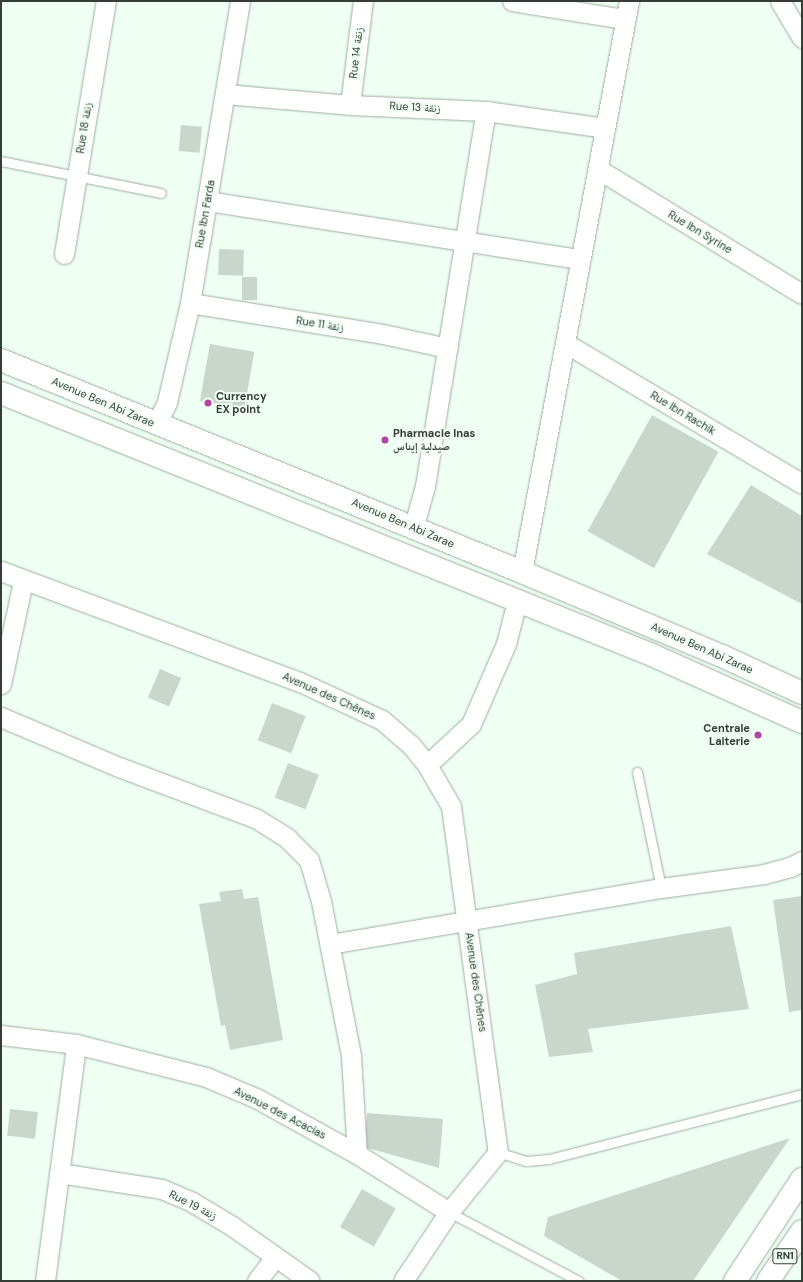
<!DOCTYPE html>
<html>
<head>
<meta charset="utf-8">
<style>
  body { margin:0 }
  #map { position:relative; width:803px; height:1282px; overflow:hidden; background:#f0fff3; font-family:"DM Sans","Noto Naskh Arabic",sans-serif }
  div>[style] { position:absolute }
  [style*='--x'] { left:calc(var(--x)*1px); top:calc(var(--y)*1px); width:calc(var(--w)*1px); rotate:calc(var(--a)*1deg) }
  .building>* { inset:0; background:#c8d6cb; transform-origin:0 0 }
  .roads { filter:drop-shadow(0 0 1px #9eaca1) drop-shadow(0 0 1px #9eaca1) }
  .service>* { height:9px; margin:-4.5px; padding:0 4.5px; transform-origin:4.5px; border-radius:4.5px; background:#fff }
  .minor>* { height:19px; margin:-9.5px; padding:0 9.5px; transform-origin:9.5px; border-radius:9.5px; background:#fff }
  .primary>* { height:22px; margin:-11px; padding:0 11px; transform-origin:11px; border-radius:11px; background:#fff }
  .trunk>* { height:22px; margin:-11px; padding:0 11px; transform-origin:11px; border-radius:11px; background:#fff }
  .dots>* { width:11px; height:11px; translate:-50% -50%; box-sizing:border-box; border:2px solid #f0fff3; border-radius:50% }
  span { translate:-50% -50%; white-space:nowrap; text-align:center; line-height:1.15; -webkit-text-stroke:4px #f0fff3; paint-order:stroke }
  .shield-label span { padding:1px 3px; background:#f0fff3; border:1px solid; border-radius:3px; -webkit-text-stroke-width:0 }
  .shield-label { font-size:10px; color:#363c38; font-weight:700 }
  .street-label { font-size:11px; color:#363c38 }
  .poi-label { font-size:11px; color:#363c38; font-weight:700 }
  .left { translate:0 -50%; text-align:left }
  .right { translate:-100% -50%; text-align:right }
  .frame { position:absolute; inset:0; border:2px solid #363c38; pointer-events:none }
</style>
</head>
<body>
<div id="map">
  <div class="building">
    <div style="left:181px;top:125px;width:21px;height:26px;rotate:5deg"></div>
    <div style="left:219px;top:249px;width:25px;height:26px;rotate:2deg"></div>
    <div style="left:242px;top:277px;width:15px;height:23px"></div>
    <div style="left:210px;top:344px;width:45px;height:58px;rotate:10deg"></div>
    <div style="left:652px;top:415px;width:76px;height:133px;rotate:29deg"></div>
    <div style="clip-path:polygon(751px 485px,802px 516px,802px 604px,707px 554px)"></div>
    <div style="left:160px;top:669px;width:23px;height:31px;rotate:23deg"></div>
    <div style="left:272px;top:703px;width:36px;height:40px;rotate:21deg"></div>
    <div style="left:288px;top:763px;width:33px;height:37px;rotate:21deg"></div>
    <div style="clip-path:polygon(242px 889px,244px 899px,258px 897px,283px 1040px,230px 1050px,225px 1025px,221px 1026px,199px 904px,221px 901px,219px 892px)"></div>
    <div style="clip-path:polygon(802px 896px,802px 1010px,789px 1012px,773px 900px)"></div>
    <div style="clip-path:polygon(731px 926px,749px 1009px,588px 1029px,593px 1052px,549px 1057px,535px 985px,577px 974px,574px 953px)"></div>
    <div style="left:10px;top:1109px;width:28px;height:27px;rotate:6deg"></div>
    <div style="clip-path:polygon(367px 1113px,443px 1119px,439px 1168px,364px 1147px)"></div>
    <div style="clip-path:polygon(790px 1138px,693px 1281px,622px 1281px,544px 1236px,548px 1217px)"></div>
    <div style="left:362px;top:1189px;width:39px;height:44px;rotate:30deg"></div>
  </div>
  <div class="roads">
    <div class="service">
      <div style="--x:1;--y:161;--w:163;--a:11.3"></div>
      <div style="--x:637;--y:772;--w:118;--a:78.3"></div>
      <div style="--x:498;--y:1152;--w:29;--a:18"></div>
      <div style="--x:526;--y:1161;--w:23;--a:-5"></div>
      <div style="--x:549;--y:1159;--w:261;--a:-14.4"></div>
      <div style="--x:449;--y:1212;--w:147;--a:28"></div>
    </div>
    <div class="minor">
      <div style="--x:512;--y:1;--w:114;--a:9.1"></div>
      <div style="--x:780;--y:1;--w:43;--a:59.3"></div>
      <div style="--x:225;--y:94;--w:125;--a:5"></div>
      <div style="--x:350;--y:105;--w:136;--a:2.5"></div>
      <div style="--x:486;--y:111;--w:120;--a:8.1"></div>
      <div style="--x:350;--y:105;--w:105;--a:-82.9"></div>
      <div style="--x:598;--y:169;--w:239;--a:31.5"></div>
      <div style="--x:208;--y:201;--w:376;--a:8.9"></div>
      <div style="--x:64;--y:254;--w:256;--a:-80.6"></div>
      <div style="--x:190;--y:303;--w:195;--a:9.1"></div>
      <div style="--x:383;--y:334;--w:66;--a:12.2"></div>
      <div style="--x:565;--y:343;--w:276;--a:30.7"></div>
      <div style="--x:156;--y:424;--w:25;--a:-63"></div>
      <div style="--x:167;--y:402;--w:102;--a:-76.9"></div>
      <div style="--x:190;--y:303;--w:306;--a:-80.6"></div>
      <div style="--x:413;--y:529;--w:45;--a:-74.4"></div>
      <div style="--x:425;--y:486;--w:380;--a:-80.8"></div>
      <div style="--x:1;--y:571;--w:319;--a:20.4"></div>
      <div style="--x:300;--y:682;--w:90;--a:24.9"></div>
      <div style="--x:382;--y:720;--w:38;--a:41"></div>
      <div style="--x:411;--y:745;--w:26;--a:51"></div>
      <div style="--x:427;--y:765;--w:48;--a:59.7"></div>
      <div style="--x:451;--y:806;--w:349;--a:82.3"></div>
      <div style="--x:498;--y:1152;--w:77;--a:129.2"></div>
      <div style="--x:449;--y:1212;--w:83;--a:123.7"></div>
      <div style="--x:522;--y:572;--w:581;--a:-79.39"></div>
      <div style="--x:1;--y:684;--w:105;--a:-77.9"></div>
      <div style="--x:1;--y:717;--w:128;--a:23"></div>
      <div style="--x:119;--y:767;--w:147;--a:20.6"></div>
      <div style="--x:257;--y:819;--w:36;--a:32"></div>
      <div style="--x:287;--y:838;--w:31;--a:45"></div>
      <div style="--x:309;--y:860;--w:43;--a:73.7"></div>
      <div style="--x:321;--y:901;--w:158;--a:79"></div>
      <div style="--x:351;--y:1056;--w:98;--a:86.5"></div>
      <div style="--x:427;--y:765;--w:60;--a:-43"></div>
      <div style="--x:471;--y:724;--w:87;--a:-66.4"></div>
      <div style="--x:506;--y:644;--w:44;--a:-75.7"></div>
      <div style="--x:330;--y:944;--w:336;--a:-9.6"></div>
      <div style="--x:661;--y:888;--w:104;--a:-7.7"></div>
      <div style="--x:764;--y:874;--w:27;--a:-15"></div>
      <div style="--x:790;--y:867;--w:13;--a:-27"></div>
      <div style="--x:1;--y:1035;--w:76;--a:6.8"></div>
      <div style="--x:76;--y:1044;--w:134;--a:14.2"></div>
      <div style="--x:206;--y:1077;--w:54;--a:22.8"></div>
      <div style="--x:256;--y:1098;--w:115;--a:29"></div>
      <div style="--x:357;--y:1154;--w:109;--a:32.2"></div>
      <div style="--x:59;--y:1173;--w:104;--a:8.8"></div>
      <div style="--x:162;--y:1189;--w:33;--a:23"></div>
      <div style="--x:192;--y:1202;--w:47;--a:31"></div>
      <div style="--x:232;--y:1226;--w:95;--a:35.2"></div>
      <div style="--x:45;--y:1281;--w:239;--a:-82.5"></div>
      <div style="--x:257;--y:1281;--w:30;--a:-53"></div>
    </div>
    <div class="primary">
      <div style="--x:1;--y:360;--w:562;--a:22.14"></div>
      <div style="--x:522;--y:572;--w:217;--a:22.8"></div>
      <div style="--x:722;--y:656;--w:88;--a:24.8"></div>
      <div style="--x:1;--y:393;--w:702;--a:21.92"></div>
      <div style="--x:652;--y:655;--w:164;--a:24.1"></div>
    </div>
    <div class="trunk">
      <div style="--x:735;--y:1281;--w:122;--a:-56.7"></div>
      <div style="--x:768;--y:1281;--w:60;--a:-55.8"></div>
    </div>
  </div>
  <div class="dots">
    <div style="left:208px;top:403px;background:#b244a3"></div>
    <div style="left:385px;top:440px;background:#b244a3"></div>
    <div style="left:758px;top:735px;background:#b244a3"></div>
  </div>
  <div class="shield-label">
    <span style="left:785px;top:1256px">RN1</span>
  </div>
  <div class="street-label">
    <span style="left:356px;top:53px;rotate:-83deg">Rue 14 زنقة</span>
    <span style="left:415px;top:107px;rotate:3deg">Rue 13 زنقة</span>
    <span style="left:84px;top:128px;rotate:-81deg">Rue 18 زنقة</span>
    <span style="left:205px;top:214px;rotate:-80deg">Rue Ibn Farda</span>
    <span style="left:700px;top:232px;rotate:31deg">Rue Ibn Syrine</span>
    <span style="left:320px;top:324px;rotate:9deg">Rue 11 زنقة</span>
    <span style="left:103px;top:402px;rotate:23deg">Avenue Ben Abi Zarae</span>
    <span style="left:683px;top:413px;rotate:31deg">Rue Ibn Rachik</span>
    <span style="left:403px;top:523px;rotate:23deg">Avenue Ben Abi Zarae</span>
    <span style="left:702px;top:648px;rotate:24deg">Avenue Ben Abi Zarae</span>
    <span style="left:329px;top:696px;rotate:24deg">Avenue des Chênes</span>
    <span style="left:476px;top:982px;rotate:82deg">Avenue des Chênes</span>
    <span style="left:280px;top:1113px;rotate:27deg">Avenue des Acacias</span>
    <span style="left:193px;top:1205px;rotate:27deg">Rue 19 زنقة</span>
  </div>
  <div class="poi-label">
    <span class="left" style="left:216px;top:403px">Currency<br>EX point</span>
    <span class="left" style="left:393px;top:440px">Pharmacie Inas<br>صيدلية إيناس</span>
    <span class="right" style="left:750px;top:735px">Centrale<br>Laiterie</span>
  </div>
  <div class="frame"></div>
</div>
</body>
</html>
